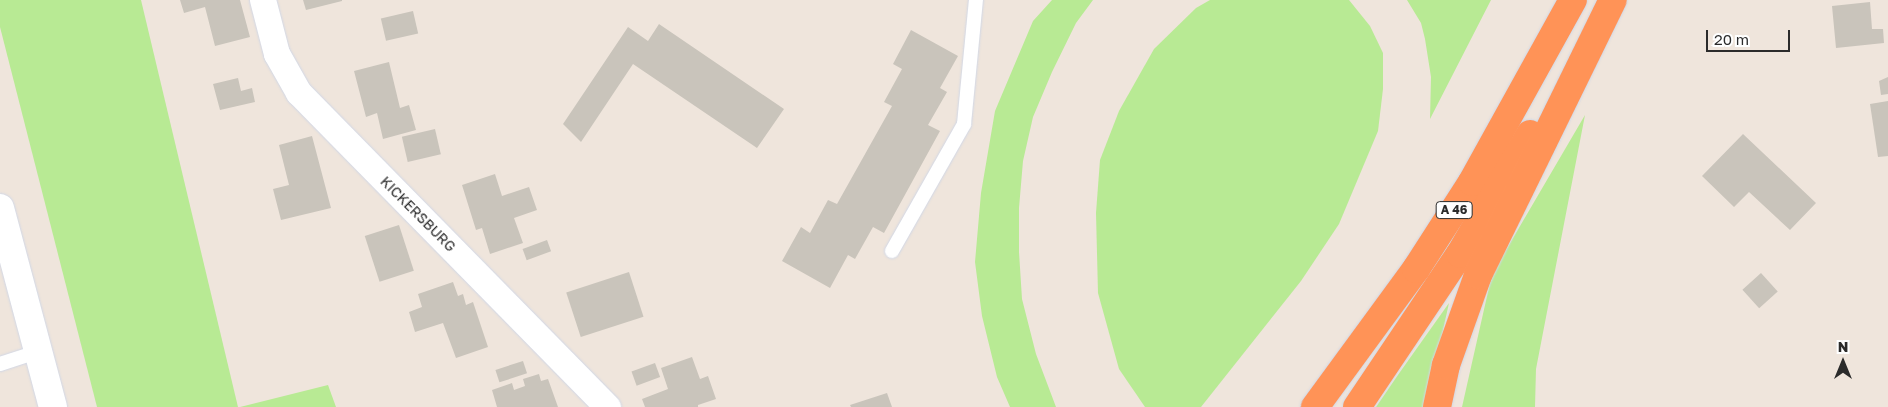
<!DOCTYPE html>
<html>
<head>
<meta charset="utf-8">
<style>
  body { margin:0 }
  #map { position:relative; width:1888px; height:407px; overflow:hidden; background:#efe5dc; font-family:"Golos Text",sans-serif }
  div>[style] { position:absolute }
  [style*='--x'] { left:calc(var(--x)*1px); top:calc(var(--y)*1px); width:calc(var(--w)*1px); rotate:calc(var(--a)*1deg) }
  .green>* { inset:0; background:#b8ea94 }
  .building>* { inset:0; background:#c9c4bb; transform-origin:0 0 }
  .roads { filter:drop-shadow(0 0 1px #d1d7e5) drop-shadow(0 0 1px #d1d7e5) }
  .lane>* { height:14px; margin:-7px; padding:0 7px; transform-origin:7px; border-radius:7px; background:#fff }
  .street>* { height:26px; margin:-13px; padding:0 13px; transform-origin:13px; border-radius:13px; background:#fff }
  .secondary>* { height:28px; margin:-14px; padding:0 14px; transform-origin:14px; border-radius:14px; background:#fff }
  .highway>* { height:28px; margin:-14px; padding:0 14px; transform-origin:14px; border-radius:14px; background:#ff9357 }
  span { translate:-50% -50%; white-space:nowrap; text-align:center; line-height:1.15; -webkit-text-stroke:4.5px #fff; paint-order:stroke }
  .shield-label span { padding:1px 4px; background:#fff; border:1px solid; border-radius:4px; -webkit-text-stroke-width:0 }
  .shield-label { font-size:12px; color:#2b2b2b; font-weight:700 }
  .street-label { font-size:14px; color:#2b2b2b }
  .north { position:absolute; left:1818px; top:337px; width:50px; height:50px; -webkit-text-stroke:4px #fff; paint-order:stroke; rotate:0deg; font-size:14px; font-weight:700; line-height:20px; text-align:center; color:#2b2b2b }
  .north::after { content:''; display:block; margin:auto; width:18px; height:22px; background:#2b2b2b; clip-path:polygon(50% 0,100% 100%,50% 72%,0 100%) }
  .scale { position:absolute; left:1706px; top:30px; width:84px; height:22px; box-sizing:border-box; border:2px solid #2b2b2b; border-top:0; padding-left:6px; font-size:15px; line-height:18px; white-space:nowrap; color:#2b2b2b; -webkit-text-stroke:4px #fff; paint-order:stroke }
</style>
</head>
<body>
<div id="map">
  <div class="green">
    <div style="clip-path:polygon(0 0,141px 0,238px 407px,97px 407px,0 27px)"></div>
    <div style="clip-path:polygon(1052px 0,1093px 0,1076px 23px,1052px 72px,1033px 117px,1023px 161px,1019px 208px,1019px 252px,1022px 299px,1036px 354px,1056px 407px,1010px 407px,997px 377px,982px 316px,975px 262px,981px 193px,995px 111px,1033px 21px)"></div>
    <div style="clip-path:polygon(1210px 0,1349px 0,1370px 26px,1383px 53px,1383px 89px,1378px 131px,1339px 224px,1301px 281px,1201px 407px,1145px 407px,1119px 369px,1098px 293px,1096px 213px,1100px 160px,1119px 111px,1154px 49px,1196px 8px)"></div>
    <div style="clip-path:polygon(1407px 0,1491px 0,1430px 119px,1431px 77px,1425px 39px,1421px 23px)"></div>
    <div style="clip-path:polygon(1585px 115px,1536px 369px,1535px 407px,1462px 407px,1492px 274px)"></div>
    <div style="clip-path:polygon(1449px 303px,1426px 407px,1376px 407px,1400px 372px)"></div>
    <div style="clip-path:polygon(328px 385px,336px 407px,240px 407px)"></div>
  </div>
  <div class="building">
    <div style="clip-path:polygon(180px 0,240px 0,250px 37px,215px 46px,205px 7px,184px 13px)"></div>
    <div style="clip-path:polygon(303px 0,342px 0,342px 1px,306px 10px)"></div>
    <div style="clip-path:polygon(1870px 2px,1872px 29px,1883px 29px,1884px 43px,1836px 48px,1832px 6px)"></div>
    <div style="left:413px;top:11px;width:23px;height:33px;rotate:77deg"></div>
    <div style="clip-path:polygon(659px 24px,784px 109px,757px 148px,633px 64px,581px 142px,563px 124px,628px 27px,648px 41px)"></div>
    <div style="clip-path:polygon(911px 30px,958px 56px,940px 88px,947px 92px,928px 125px,940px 131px,884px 233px,873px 227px,855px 259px,848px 255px,830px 288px,782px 261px,801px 227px,810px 233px,828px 200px,837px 204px,892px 106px,884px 102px,902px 69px,893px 64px)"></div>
    <div style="clip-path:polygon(389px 62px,400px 108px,409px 105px,416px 130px,383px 139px,377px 113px,366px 117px,354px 71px)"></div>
    <div style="clip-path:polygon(1888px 77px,1888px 94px,1881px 95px,1879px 81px)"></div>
    <div style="clip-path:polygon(238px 78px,241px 91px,252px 88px,255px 102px,220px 110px,213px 84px)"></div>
    <div style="clip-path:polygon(1888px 101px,1888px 156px,1878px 157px,1870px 104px)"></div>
    <div style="left:435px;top:129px;width:26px;height:34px;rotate:77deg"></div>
    <div style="clip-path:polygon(1743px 134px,1816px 203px,1790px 230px,1749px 192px,1734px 207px,1702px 176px)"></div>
    <div style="clip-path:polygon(312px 136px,331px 208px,281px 220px,273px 189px,289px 185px,279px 145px)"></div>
    <div style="clip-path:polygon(495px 174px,502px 196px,529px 187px,537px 210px,514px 218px,523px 243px,490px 254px,482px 228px,476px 230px,462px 185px)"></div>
    <div style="left:399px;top:225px;width:48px;height:36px;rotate:72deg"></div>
    <div style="left:547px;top:240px;width:12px;height:26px;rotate:70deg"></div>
    <div style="left:629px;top:272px;width:47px;height:66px;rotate:72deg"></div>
    <div style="left:1761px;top:273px;width:25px;height:25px;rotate:48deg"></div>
    <div style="clip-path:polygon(453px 282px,458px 296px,463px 294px,466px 305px,473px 302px,488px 347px,456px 358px,443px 323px,415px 332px,409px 312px,422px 307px,418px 294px)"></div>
    <div style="clip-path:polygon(692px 357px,700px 379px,708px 376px,716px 399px,698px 405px,698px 407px,645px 407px,642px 399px,668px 389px,661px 368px)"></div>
    <div style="left:523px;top:361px;width:13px;height:29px;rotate:72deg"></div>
    <div style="left:655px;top:363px;width:15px;height:25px;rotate:70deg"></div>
    <div style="clip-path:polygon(539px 374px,541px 381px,548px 379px,558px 407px,497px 407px,492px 390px,512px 383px,514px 390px,525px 386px,523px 379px)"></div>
    <div style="clip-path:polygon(887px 393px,892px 407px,851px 407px,850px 405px)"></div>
  </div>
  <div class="roads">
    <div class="lane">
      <div style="--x:892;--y:251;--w:146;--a:-60.4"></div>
      <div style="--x:964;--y:124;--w:125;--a:-84.5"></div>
      <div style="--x:0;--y:364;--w:40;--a:-18"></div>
    </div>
    <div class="street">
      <div style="--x:263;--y:0;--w:56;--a:75.5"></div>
      <div style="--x:277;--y:54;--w:45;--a:60.6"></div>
      <div style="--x:299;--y:93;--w:441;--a:45.5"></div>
    </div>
    <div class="secondary">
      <div style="--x:0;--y:208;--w:206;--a:75.1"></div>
    </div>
    <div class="highway">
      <div style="--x:1315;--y:407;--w:171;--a:-53.8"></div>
      <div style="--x:1416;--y:269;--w:103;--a:-57.2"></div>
      <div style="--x:1472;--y:182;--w:208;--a:-61"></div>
      <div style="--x:1357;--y:407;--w:184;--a:-56.1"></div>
      <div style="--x:1460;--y:254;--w:139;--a:-59.7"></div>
      <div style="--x:1437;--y:407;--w:43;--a:-77.9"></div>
      <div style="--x:1446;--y:365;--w:96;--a:-70.4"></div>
      <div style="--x:1478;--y:275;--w:306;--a:-63.9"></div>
    </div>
  </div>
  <div class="shield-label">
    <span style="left:1454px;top:210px">A 46</span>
  </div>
  <div class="street-label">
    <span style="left:418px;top:214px;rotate:45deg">KICKERSBURG</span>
  </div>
  <div class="north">N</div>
  <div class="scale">20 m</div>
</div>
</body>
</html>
